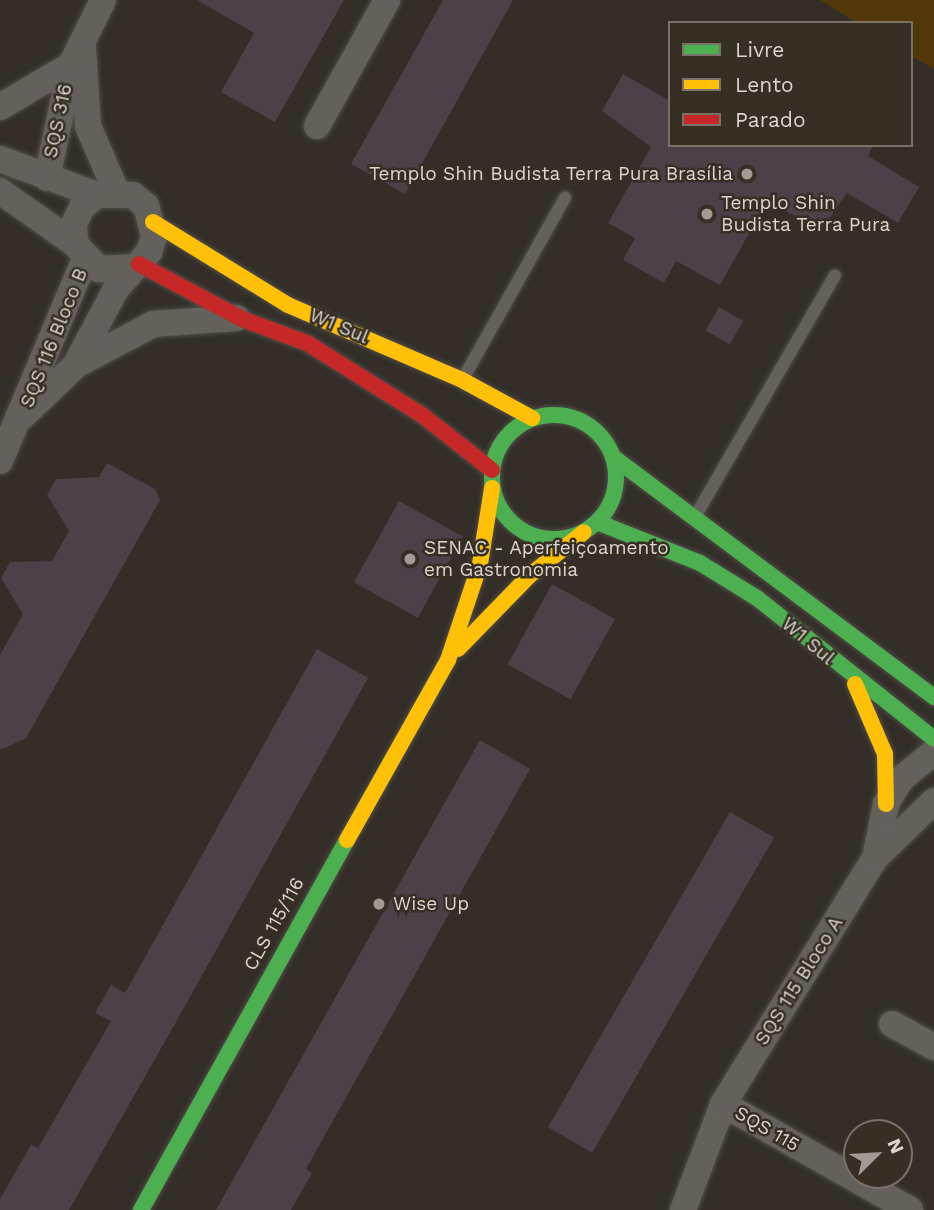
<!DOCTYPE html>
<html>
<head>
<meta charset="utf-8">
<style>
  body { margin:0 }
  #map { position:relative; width:934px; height:1210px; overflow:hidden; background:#332e28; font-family:"Work Sans",sans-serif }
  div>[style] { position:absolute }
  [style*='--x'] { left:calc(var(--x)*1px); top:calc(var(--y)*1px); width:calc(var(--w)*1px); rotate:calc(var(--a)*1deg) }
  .green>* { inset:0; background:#523809 }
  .building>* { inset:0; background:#4a4248; transform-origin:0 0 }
  .roads { filter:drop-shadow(0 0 2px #504c47) drop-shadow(0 0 2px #504c47) }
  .lane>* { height:12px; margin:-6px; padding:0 6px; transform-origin:6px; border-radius:6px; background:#64615d }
  .street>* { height:26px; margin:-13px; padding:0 13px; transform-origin:13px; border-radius:13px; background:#64615d }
  .fast>* { height:16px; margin:-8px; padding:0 8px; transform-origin:8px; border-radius:8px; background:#4caf50 }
  .fast>.ring { margin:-8px; padding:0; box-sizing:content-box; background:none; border:16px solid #4caf50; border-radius:50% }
  .slow>* { height:16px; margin:-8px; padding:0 8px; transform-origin:8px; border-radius:8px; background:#ffc107 }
  .jam>* { height:16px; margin:-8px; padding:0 8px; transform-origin:8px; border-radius:8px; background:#c62828 }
  .dots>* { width:19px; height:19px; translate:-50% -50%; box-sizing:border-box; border:4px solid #372f24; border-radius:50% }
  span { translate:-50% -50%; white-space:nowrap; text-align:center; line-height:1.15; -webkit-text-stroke:5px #372f24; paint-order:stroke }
  .street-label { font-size:19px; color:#dbd6cf }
  .poi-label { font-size:19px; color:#dbd6cf }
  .right { translate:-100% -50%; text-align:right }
  .left { translate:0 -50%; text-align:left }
  .legend { position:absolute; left:668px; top:21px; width:245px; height:126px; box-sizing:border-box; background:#372f24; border:2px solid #797268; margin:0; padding:9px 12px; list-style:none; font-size:21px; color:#dbd6cf }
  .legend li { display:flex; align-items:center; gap:14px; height:35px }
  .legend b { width:35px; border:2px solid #797268 }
  .north { position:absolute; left:843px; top:1119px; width:70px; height:70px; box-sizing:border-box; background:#372f24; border:2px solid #797268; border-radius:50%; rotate:66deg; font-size:19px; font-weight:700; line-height:28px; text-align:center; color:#dbd6cf }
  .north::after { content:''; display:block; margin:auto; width:24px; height:32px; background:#a09b95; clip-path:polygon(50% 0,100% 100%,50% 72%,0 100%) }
</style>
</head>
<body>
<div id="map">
  <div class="green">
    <div style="clip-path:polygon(820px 0,934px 0,934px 69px,911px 56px,911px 23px,857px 23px)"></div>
  </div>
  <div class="building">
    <div style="clip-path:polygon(197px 0,344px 0,275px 122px,221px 92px,254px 33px)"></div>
    <div style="clip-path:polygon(443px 0,513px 0,405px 194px,351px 164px)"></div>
    <div style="clip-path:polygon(623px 74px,670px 101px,670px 145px,873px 145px,868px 156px,919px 187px,898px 223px,847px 193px,821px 230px,767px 201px,720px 285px,676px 261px,664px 283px,623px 260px,635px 238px,608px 223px,651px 147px,602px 111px)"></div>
    <div style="left:719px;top:307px;width:28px;height:27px;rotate:30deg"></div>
    <div style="clip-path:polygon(107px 463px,155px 489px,160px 500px,26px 738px,0 750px,0 655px,23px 614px,1px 578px,10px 562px,52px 561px,69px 531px,47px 495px,56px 479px,99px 477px)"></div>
    <div style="left:399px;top:501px;width:73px;height:93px;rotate:29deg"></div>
    <div style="left:552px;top:584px;width:72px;height:92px;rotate:29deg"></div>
    <div style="clip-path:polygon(317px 649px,368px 678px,176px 1022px,69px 1210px,0 1210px,0 1199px,16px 1171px,31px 1145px,38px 1148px,111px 1021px,95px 1013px,111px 985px,125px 993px)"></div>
    <div style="clip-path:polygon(480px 740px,530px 769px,306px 1169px,312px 1173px,291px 1210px,216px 1210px)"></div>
    <div style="left:730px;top:812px;width:51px;height:364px;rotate:30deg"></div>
  </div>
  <div class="roads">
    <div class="lane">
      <div style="--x:464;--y:377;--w:206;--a:-60.6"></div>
      <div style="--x:696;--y:515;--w:277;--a:-59.9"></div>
    </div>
    <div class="street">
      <div style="--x:83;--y:48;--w:78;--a:86.3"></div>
      <div style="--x:88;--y:126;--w:71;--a:66.7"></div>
      <div style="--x:0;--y:107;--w:82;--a:-30.6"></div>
      <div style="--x:317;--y:126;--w:144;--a:-60.9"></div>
      <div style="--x:0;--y:159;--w:103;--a:20.4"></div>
      <div style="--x:47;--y:178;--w:116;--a:-78"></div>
      <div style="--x:71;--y:65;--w:72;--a:-63.8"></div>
      <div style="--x:0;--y:191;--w:92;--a:35.2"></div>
      <div style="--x:76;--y:365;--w:87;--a:-28"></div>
      <div style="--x:153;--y:324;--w:84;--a:-4.1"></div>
      <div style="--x:23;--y:416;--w:72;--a:-43.9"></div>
      <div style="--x:75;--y:366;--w:87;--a:-62"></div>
      <div style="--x:116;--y:289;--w:50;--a:-48.3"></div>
      <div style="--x:149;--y:252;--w:16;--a:-72"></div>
      <div style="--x:154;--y:237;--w:32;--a:-104"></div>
      <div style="--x:146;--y:206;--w:17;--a:-140"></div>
      <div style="--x:133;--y:195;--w:36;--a:180"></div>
      <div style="--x:97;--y:195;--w:19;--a:141"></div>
      <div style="--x:82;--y:207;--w:19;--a:115"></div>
      <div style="--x:74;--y:224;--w:20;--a:87"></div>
      <div style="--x:75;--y:244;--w:35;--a:46"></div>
      <div style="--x:99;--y:269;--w:35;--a:-3"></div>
      <div style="--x:0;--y:461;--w:219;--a:-67.2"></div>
      <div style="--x:875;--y:858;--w:55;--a:-78.5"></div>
      <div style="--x:886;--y:804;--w:29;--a:-59"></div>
      <div style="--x:901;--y:779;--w:43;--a:-39.3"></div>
      <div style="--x:892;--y:1024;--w:48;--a:28.7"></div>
      <div style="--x:723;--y:1104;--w:215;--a:29.5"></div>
      <div style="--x:683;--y:1210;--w:113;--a:-69.3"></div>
      <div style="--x:723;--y:1104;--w:289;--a:-58.3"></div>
      <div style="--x:875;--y:858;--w:82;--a:-44"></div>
    </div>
    <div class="fast">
      <div class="ring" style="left:492px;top:415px;width:108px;height:108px"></div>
      <div style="--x:613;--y:457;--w:401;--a:36.8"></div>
      <div style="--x:597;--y:522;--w:111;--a:21.7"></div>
      <div style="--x:700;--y:563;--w:67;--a:31.6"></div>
      <div style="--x:757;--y:598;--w:226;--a:38.5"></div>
      <div style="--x:141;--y:1210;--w:423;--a:-60.9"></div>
    </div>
    <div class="slow">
      <div style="--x:153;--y:222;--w:158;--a:31.6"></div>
      <div style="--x:288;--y:305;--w:189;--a:23.3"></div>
      <div style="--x:462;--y:380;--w:80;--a:28.5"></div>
      <div style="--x:458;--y:649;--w:102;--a:-45.8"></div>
      <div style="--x:529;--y:576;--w:70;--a:-38.7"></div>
      <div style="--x:855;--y:684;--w:76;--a:66.8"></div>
      <div style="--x:885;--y:754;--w:50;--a:88.9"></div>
      <div style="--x:347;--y:840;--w:206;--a:-60.7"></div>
      <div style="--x:448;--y:660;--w:101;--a:-71.6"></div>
      <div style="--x:480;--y:564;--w:77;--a:-81"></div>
    </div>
    <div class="jam">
      <div style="--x:139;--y:264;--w:117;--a:28.1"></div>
      <div style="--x:242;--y:319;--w:69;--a:20.3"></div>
      <div style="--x:307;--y:343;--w:136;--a:32.1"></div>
      <div style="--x:422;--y:415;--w:89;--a:38.2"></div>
    </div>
  </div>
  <div class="dots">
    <div style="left:747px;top:174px;background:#a09b95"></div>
    <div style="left:707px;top:214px;background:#a09b95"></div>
    <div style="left:410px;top:559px;background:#a09b95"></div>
    <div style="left:379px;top:904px;background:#a09b95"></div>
  </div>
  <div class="street-label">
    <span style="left:58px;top:121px;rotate:-78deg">SQS 316</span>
    <span style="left:339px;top:326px;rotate:23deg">W1 Sul</span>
    <span style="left:54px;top:338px;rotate:-68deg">SQS 116 Bloco B</span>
    <span style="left:808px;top:641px;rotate:40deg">W1 Sul</span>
    <span style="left:274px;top:924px;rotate:-61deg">CLS 115/116</span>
    <span style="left:799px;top:981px;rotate:-58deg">SQS 115 Bloco A</span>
    <span style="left:767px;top:1129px;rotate:30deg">SQS 115</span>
  </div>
  <div class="poi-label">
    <span class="right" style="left:733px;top:174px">Templo Shin Budista Terra Pura Brasília</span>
    <span class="left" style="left:721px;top:214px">Templo Shin<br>Budista Terra Pura</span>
    <span class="left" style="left:424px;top:559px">SENAC - Aperfeiçoamento<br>em Gastronomia</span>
    <span class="left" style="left:393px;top:904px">Wise Up</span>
  </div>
  <ul class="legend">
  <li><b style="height:9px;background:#4caf50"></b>Livre</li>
  <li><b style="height:9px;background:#ffc107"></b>Lento</li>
  <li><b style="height:9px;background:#c62828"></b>Parado</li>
  </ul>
  <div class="north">N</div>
</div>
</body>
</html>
